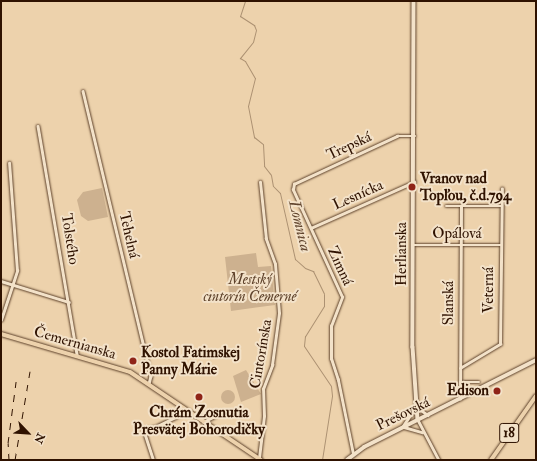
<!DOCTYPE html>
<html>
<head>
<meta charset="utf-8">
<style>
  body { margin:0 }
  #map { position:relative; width:537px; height:461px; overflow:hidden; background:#edd2ac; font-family:"IM FELL Double Pica",serif }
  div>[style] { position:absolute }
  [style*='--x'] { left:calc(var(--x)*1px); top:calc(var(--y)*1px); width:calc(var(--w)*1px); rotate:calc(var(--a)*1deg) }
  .green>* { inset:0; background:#cdb18f }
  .round { border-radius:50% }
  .stream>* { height:1px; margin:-0.5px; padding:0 0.5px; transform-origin:0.5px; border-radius:0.5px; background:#ac9172 }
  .roads { filter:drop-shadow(0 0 1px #5e422b) drop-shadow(0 0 1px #5e422b) }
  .street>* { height:2.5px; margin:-1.25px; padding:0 1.25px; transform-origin:1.25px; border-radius:1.25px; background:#f3e2c9 }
  .secondary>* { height:3.5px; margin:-1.75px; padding:0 1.75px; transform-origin:1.75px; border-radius:1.75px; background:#f3e2c9 }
  .primary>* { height:4px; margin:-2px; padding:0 2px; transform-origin:2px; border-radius:2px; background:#edd2ac }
  .rail>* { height:1px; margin-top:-0.5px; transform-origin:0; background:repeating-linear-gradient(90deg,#2f1200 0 7px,transparent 0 14px) }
  .dots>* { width:11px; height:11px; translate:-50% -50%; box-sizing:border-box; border:2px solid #f3e2c9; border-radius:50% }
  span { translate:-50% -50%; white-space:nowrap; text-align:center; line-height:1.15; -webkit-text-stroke:4px #f3e2c9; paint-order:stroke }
  .shield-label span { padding:1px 3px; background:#f3e2c9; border:1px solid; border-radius:3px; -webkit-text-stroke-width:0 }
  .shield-label { font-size:14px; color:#2f1200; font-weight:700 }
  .street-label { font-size:15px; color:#2f1200 }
  .poi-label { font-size:15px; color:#2f1200; font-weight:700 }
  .left { translate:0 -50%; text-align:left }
  .right { translate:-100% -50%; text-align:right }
  .park-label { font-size:15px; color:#5e422b; font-style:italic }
  .water-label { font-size:16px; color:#61452e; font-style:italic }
  .frame { position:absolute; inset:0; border:2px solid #2f1200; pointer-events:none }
  .north { position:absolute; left:8px; top:413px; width:40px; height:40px; -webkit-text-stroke:3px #f3e2c9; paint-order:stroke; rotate:115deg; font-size:11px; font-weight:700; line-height:16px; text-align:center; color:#2f1200 }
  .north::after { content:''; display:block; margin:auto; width:14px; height:18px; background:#2f1200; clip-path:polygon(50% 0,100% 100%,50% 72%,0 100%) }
</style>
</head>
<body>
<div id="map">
  <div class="green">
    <div style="clip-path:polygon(102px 188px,108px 217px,88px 221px,81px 216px,77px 200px,83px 192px)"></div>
    <div style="clip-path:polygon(256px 253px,258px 267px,271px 266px,275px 305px,231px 311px,225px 257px)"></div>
    <div style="clip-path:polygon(246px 370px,261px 394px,241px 402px,233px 376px)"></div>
    <div class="round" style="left:221px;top:390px;width:14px;height:14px"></div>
  </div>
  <div class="stream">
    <div style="--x:245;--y:1;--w:16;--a:108"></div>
    <div style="--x:240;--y:16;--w:17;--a:33"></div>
    <div style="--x:254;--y:25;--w:5;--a:68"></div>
    <div style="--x:256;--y:30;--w:12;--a:104"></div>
    <div style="--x:253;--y:42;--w:21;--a:129"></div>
    <div style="--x:240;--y:58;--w:6;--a:31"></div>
    <div style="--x:245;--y:61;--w:20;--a:60"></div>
    <div style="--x:255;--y:78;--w:29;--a:104"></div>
    <div style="--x:248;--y:106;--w:32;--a:79"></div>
    <div style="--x:254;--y:137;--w:11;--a:38"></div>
    <div style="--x:263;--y:144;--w:22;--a:87"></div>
    <div style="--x:264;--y:166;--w:11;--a:52"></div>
    <div style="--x:271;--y:175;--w:11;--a:80"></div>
    <div style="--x:273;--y:186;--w:10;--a:45"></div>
    <div style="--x:280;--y:193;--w:68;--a:77.2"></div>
    <div style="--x:295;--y:259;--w:13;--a:42"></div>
    <div style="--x:305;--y:268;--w:9;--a:21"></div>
    <div style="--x:313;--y:271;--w:25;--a:64"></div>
    <div style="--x:324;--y:294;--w:12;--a:90"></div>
    <div style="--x:324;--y:306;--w:36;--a:122"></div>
    <div style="--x:305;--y:336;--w:10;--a:96"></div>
    <div style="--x:304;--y:346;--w:48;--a:56"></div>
    <div style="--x:331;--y:386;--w:10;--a:84"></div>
    <div style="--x:332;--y:396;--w:65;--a:98.9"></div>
  </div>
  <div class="roads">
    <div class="street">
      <div style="--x:83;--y:91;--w:293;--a:76.6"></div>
      <div style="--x:151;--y:376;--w:8;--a:104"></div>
      <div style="--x:38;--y:126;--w:232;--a:80.3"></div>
      <div style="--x:446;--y:206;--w:55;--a:0"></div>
      <div style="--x:311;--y:228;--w:113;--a:-24.1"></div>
      <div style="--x:414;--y:245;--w:87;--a:0"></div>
      <div style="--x:1;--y:281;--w:71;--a:17.2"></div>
      <div style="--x:1;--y:320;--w:52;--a:-71.9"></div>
      <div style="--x:17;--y:271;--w:108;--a:-94.2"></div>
      <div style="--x:460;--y:368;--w:47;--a:-31"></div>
      <div style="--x:500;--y:344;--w:155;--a:-89.3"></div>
      <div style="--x:460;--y:382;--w:19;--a:0"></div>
      <div style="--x:460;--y:399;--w:193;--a:-89.7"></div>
      <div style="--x:418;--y:408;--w:12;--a:35"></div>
      <div style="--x:418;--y:420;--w:45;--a:62.3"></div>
      <div style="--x:203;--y:422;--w:13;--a:-27"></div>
      <div style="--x:403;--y:426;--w:24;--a:-57"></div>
      <div style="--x:404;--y:427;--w:19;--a:16"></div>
      <div style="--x:353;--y:454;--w:76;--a:-101.5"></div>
      <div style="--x:338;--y:380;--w:22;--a:-108"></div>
      <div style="--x:331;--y:359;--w:33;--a:-90"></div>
      <div style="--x:331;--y:326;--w:31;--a:-69"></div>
      <div style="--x:342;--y:297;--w:118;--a:-114.6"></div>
      <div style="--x:293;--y:190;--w:6;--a:-81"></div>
      <div style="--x:294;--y:184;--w:114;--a:-25"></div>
      <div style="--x:397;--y:136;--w:18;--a:0"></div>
      <div style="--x:259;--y:458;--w:42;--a:-83.2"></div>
      <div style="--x:264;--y:416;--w:27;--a:-92"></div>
      <div style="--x:263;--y:389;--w:26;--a:-69"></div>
      <div style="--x:272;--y:365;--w:52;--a:-82.3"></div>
      <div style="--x:279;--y:313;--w:49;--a:-94.7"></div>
      <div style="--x:275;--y:264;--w:27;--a:-110"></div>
      <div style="--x:266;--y:239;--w:57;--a:-96"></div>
      <div style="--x:153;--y:460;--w:33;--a:-108"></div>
      <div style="--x:143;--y:429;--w:12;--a:-9"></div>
      <div style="--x:155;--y:427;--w:30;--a:-26"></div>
    </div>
    <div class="secondary">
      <div style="--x:414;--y:1;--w:346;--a:90.2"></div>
      <div style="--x:413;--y:347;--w:73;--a:86.1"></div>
      <div style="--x:347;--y:460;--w:21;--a:-37"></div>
      <div style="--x:364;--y:447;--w:193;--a:-26.8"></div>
    </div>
    <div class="primary">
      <div style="--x:1;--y:334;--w:134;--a:16.4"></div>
      <div style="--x:130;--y:372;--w:158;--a:33.9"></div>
      <div style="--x:491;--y:460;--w:78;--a:-54.9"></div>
    </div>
  </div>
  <div class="rail">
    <div style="--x:9;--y:460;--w:17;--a:-93"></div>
    <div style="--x:8;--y:443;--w:62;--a:-82.5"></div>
    <div style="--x:15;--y:460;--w:90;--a:-80.4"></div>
  </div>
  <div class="dots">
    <div style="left:412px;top:187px;background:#8f2418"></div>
    <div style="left:133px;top:361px;background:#8f2418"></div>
    <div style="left:497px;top:391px;background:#8f2418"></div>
    <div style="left:199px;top:397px;background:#8f2418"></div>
  </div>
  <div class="shield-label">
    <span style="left:509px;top:433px">18</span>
  </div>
  <div class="street-label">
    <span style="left:349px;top:146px;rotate:-25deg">Trepská</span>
    <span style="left:358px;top:195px;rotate:-24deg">Lesnícka</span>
    <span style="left:457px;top:234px">Opálová</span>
    <span style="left:129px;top:235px;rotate:77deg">Tehelná</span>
    <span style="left:70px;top:239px;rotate:81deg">Tolstého</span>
    <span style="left:402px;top:254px;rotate:-90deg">Herlianska</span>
    <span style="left:340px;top:266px;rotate:65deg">Zimná</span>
    <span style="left:489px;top:290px;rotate:-90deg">Veterná</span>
    <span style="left:449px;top:303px;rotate:-90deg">Slanská</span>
    <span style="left:75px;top:343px;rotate:16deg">Čemernianska</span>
    <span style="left:261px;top:354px;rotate:-80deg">Cintorínska</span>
    <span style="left:403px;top:414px;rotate:-26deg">Prešovská</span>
  </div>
  <div class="poi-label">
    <span class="left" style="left:420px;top:187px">Vranov nad<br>Topľou, č.d.794</span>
    <span class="left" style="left:141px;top:361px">Kostol Fatimskej<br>Panny Márie</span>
    <span class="right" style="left:489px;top:391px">Edison</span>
    <span style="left:199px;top:421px">Chrám Zosnutia<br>Presvätej Bohorodičky</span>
  </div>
  <div class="park-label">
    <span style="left:250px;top:288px">Mestský<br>cintorín Čemerné</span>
  </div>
  <div class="water-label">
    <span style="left:300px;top:226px;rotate:76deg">Lomnica</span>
  </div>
  <div class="frame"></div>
  <div class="north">N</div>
</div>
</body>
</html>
